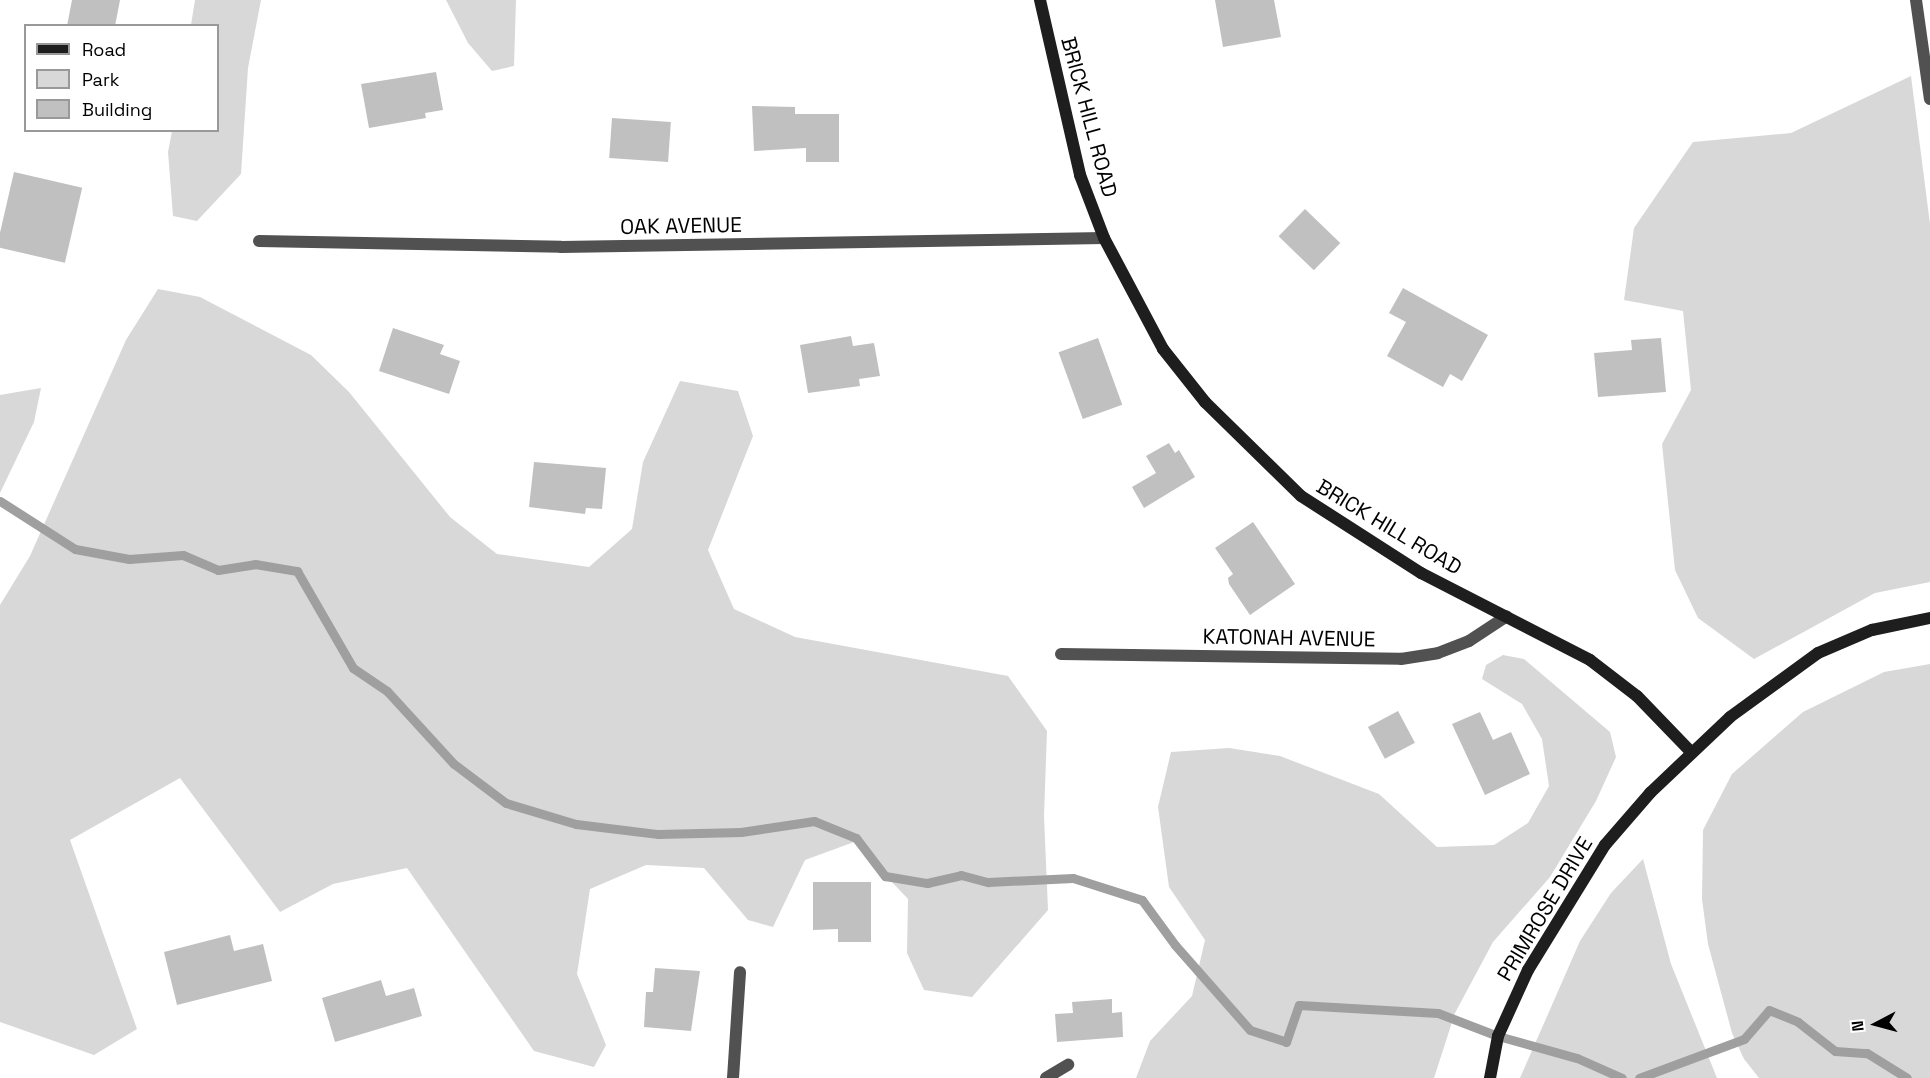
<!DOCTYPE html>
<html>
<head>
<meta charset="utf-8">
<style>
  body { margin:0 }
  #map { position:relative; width:1930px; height:1078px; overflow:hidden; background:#fff; font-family:"Space Grotesk",sans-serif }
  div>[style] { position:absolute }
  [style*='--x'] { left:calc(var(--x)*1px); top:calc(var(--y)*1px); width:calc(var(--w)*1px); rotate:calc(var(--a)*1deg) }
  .green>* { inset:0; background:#d8d8d8 }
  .stream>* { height:9px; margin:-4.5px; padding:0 4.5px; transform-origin:4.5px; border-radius:4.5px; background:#9f9f9f }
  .building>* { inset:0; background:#c0c0c0; transform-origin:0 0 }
  .service>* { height:12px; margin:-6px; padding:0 6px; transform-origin:6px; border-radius:6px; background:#515151 }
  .minor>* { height:12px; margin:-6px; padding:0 6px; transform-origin:6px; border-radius:6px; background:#515151 }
  .secondary>* { height:12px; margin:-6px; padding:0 6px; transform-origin:6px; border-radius:6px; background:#1e1e1e }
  span { translate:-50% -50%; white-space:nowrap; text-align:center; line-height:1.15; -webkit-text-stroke:4.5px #fff; paint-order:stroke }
  .street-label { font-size:21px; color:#000 }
  .legend { position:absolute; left:24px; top:24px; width:195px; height:108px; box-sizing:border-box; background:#fff; border:2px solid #999; margin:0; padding:8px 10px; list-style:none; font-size:18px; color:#000 }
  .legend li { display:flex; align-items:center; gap:12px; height:30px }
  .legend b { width:30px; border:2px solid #999 }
  .north { position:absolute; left:1846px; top:994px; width:60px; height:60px; -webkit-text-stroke:4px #fff; paint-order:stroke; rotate:264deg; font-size:16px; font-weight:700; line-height:24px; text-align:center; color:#000 }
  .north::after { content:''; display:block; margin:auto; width:21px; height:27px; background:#000; clip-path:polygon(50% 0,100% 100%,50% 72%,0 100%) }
</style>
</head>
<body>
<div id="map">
  <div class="green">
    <div style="clip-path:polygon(195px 0,261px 0,248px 68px,241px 174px,197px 221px,173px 216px,168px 152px,172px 131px,218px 130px,218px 26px,191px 25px)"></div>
    <div style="clip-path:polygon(446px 0,516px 0,514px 66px,492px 71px,468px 43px)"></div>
    <div style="clip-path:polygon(1911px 76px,1930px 224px,1930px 582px,1875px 593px,1754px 659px,1698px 618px,1675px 570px,1662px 444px,1691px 390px,1683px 311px,1624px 300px,1634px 228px,1693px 142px,1791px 133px)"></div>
    <div style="clip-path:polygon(158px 289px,200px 297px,311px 355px,349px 392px,450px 517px,497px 554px,589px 567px,632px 529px,643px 462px,680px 381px,738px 391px,753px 436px,708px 550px,734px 609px,795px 637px,1008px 676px,1047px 731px,1044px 816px,1048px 910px,972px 997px,924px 990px,907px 953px,908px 899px,854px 842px,805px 860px,773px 927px,748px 920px,704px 868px,646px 865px,590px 889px,577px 974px,606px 1045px,594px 1067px,534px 1051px,407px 868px,333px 884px,280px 912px,180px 778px,70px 840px,137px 1029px,94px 1055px,0 1022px,0 605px,30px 556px,126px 340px)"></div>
    <div style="clip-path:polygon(41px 388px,34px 422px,0 493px,0 395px)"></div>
    <div style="clip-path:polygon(1503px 655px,1524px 659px,1610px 732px,1616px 757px,1596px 801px,1550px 877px,1493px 942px,1455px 1013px,1434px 1078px,1136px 1078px,1150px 1041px,1192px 996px,1205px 940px,1169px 887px,1158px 807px,1171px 752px,1229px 748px,1280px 756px,1379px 794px,1437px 847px,1494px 845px,1528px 823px,1549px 786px,1542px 739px,1522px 704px,1482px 679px,1486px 665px)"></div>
    <div style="clip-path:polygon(1930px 664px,1930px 1078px,1759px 1078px,1744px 1059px,1732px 1033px,1708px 944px,1702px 899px,1703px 830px,1732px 774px,1803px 712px,1884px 672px)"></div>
    <div style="clip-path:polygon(1643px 859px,1671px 964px,1717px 1078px,1520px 1078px,1580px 941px,1611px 893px)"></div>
  </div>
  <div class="stream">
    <div style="--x:0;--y:501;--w:89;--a:32.6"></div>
    <div style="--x:75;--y:549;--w:55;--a:10.5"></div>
    <div style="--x:129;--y:559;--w:54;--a:-4.2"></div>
    <div style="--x:183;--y:555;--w:38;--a:23"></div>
    <div style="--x:218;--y:570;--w:37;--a:-9"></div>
    <div style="--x:255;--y:564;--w:43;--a:9.5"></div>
    <div style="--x:297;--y:571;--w:112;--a:60"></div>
    <div style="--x:353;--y:668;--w:41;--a:34.1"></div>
    <div style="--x:387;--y:691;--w:99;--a:47.5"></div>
    <div style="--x:454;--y:764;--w:65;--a:36.9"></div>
    <div style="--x:506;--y:803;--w:73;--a:16.7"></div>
    <div style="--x:576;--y:824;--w:83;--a:7"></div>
    <div style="--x:658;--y:834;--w:83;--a:-1.4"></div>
    <div style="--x:741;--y:832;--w:74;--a:-8.6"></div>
    <div style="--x:814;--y:821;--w:45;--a:22"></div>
    <div style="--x:856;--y:838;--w:48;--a:52.7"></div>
    <div style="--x:885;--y:876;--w:43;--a:9.5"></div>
    <div style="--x:927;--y:883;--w:35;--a:-13"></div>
    <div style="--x:961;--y:875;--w:28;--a:15"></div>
    <div style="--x:988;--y:882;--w:85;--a:-2.7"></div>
    <div style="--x:1073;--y:878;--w:72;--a:17.7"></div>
    <div style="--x:1142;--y:900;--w:56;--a:53.7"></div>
    <div style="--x:1175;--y:945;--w:113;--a:48.6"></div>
    <div style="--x:1250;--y:1030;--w:38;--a:18"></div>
    <div style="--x:1286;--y:1042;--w:39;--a:-71"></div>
    <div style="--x:1299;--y:1005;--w:139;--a:3.3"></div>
    <div style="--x:1438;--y:1013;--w:64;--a:21"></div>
    <div style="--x:1498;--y:1036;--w:82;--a:15.6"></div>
    <div style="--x:1577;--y:1058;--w:49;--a:24"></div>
    <div style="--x:1639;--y:1078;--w:112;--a:-20.4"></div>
    <div style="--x:1744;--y:1039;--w:38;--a:-49"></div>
    <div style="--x:1769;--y:1010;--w:31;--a:22"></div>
    <div style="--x:1798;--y:1022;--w:47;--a:38.1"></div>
    <div style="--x:1835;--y:1051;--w:32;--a:4"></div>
    <div style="--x:1867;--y:1053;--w:47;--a:32"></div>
  </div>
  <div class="building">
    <div style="clip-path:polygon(72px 0,120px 0,115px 26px,67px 26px)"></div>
    <div style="clip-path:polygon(1215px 0,1274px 0,1281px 37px,1223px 47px)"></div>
    <div style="clip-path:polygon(436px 72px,443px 110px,425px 113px,426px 118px,369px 128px,361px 84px)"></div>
    <div style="clip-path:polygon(752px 106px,795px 107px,795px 114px,839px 114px,839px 162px,806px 162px,806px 148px,754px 151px)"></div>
    <div style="left:612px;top:118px;width:59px;height:40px;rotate:4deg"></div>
    <div style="left:14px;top:172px;width:70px;height:77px;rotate:13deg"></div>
    <div style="left:1305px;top:209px;width:49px;height:38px;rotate:44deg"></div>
    <div style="clip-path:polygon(1403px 288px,1488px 335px,1462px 381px,1450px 374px,1443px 387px,1387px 356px,1406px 322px,1389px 313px)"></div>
    <div style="clip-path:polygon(393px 328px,444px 345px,440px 354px,460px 361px,449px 394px,379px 371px)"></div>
    <div style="clip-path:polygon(851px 336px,853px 346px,874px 343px,880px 376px,859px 379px,860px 386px,808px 393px,800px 345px)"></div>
    <div style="left:1098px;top:338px;width:71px;height:42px;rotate:70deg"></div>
    <div style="clip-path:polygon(1661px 338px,1666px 392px,1598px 397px,1594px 353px,1632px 350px,1631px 340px)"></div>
    <div style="clip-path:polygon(1169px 443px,1175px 453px,1179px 450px,1195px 477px,1144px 508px,1132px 487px,1156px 473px,1146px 456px)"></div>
    <div style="clip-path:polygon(534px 462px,606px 468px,602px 509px,586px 508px,585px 514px,529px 507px)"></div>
    <div style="clip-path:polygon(1253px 522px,1295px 584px,1250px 615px,1229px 584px,1228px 578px,1233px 574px,1215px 548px)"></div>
    <div style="left:1398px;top:711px;width:36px;height:34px;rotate:62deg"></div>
    <div style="clip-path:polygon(1480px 712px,1493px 740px,1511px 732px,1530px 774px,1485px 795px,1452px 724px)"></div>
    <div style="clip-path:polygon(813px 882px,871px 882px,871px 942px,838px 942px,838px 929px,813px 930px)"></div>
    <div style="clip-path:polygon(230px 935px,234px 951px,263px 944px,272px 981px,177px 1005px,164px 952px)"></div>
    <div style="clip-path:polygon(655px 968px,700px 971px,691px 1031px,644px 1027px,646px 992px,653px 992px)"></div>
    <div style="clip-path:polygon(381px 980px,386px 996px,414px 988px,422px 1016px,335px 1042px,322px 998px)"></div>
    <div style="clip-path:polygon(1112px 999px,1112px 1013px,1122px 1012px,1123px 1037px,1057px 1042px,1055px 1014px,1073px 1013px,1072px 1002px)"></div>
  </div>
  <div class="service">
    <div style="--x:1916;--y:0;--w:100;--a:82"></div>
    <div style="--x:1046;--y:1078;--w:26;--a:-31"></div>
  </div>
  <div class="minor">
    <div style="--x:259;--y:241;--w:302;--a:1.1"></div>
    <div style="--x:561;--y:247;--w:543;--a:-0.95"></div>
    <div style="--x:1061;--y:654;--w:340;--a:0.8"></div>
    <div style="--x:1401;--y:659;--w:37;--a:-9"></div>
    <div style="--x:1438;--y:653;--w:33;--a:-21"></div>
    <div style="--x:1469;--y:641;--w:45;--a:-33.3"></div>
    <div style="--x:733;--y:1078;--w:106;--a:-86.2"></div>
  </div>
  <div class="secondary">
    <div style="--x:1040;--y:0;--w:180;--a:77.1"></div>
    <div style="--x:1080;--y:175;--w:67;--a:69.1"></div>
    <div style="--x:1104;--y:238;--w:126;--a:62"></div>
    <div style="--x:1163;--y:349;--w:68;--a:51.6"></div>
    <div style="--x:1205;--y:402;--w:134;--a:44.4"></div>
    <div style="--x:1301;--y:496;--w:143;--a:32.7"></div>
    <div style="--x:1421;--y:573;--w:190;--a:27.2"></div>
    <div style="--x:1590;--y:660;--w:59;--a:37.5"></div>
    <div style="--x:1637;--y:696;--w:78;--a:46"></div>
    <div style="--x:1490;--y:1078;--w:43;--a:-79.2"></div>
    <div style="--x:1498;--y:1036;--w:72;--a:-65.6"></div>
    <div style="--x:1528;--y:970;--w:147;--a:-58.4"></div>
    <div style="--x:1605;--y:845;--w:69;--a:-49.1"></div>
    <div style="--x:1650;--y:793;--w:110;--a:-43.5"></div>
    <div style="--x:1730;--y:717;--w:109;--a:-36"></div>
    <div style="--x:1818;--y:653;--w:59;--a:-23.1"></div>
    <div style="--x:1872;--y:630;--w:59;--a:-11.7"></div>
  </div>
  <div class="street-label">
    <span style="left:1089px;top:117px;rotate:75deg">BRICK HILL ROAD</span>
    <span style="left:681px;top:226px;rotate:-1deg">OAK AVENUE</span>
    <span style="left:1389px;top:527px;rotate:31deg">BRICK HILL ROAD</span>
    <span style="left:1289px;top:638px;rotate:1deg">KATONAH AVENUE</span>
    <span style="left:1545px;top:909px;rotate:-59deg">PRIMROSE DRIVE</span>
  </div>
  <ul class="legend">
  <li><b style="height:8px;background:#1e1e1e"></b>Road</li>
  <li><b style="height:16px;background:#d8d8d8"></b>Park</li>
  <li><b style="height:16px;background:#c0c0c0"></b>Building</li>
  </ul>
  <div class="north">N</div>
</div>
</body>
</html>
